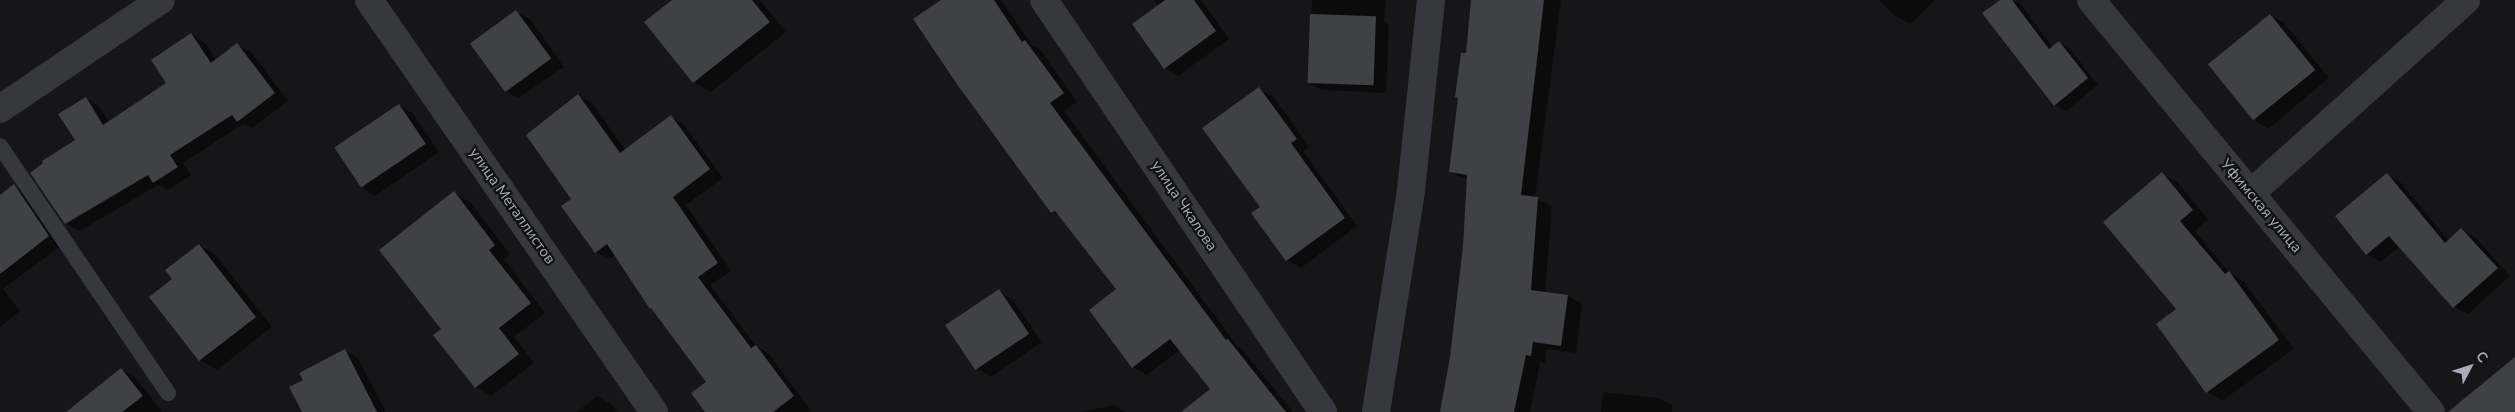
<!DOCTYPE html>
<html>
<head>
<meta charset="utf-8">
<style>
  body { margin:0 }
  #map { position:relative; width:2515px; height:412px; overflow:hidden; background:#161618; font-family:"Nunito Sans",sans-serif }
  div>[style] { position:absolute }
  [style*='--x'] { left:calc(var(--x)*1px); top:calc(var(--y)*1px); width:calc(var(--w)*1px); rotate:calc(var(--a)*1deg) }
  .shadow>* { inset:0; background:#0007 }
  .building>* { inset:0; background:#404145; transform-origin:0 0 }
  .service>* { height:16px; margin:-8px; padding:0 8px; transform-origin:8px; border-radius:8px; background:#37383d }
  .minor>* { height:28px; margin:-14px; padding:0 14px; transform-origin:14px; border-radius:14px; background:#37383d }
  span { translate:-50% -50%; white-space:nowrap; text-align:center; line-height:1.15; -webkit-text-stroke:4.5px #111113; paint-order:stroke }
  .street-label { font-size:15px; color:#a8adb8 }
  .north { position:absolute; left:2445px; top:342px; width:50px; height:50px; -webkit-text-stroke:4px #111113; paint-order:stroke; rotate:50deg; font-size:14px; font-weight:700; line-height:20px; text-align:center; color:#a8adb8 }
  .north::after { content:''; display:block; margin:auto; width:18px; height:22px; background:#a8adb8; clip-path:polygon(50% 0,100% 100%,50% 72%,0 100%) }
</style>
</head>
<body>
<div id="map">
  <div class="shadow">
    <div style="clip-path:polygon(674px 0,760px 0,786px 32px,711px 92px,694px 82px)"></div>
    <div style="clip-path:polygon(943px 0,1001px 0,1032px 45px,1040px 49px,1077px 102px,1064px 111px,1237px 346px,1242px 349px,1293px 412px,1216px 412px,1212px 389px,1180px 350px,1147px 375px,1132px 367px,1118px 289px,1062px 218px,1052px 212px,960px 86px)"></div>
    <div style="clip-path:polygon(1154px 0,1201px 0,1229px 39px,1178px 76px,1165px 68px,1158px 7px)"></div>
    <div style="clip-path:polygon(1312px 0,1386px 0,1384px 22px,1389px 25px,1386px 93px,1322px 90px,1308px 83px)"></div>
    <div style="clip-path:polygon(1472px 0,1561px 0,1535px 198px,1552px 206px,1545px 293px,1568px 296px,1582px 304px,1576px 353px,1547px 349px,1545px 363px,1540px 363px,1530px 412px,1441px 412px,1451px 357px,1464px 246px,1468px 180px,1450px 172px,1467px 55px)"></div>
    <div style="clip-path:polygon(1879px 0,1935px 0,1910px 24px,1894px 15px)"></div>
    <div style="clip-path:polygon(2002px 0,2019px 2px,2053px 48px,2059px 43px,2070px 49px,2098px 85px,2066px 111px,2055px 105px)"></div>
    <div style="clip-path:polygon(516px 12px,530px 19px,564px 67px,518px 98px,505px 91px)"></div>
    <div style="clip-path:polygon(2270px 15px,2284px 23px,2329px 78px,2268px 129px,2255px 121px)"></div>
    <div style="clip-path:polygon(191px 34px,204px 42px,217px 60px,237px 45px,251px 52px,288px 101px,252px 128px,243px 124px,183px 163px,191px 175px,168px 190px,158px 185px,80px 231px,66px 224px,32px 173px,76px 141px,86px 98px,99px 106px,110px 123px,168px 84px)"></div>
    <div style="clip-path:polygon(1259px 89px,1273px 96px,1309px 147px,1303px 151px,1357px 226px,1301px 268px,1287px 260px,1262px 207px)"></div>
    <div style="clip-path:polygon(578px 96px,592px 103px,626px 151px,671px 117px,684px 125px,723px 178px,686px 205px,731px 271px,710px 285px,756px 346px,769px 354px,812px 412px,707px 412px,708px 382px,655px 311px,650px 308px,615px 255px,609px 259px,596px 252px,573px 199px)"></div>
    <div style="clip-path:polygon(399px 105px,412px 113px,439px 152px,375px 196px,362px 188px)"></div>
    <div style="clip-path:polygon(2162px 174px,2178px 183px,2208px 219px,2195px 231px,2231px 274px,2244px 282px,2294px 349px,2222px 401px,2207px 392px,2178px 310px)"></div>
    <div style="clip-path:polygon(2388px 175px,2401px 183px,2449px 241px,2461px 230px,2475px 237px,2510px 276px,2468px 314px,2454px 307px,2400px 246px,2381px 262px,2367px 254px)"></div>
    <div style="clip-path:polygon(14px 186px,28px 194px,62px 245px,3px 289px,20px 311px,0 327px,0 197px)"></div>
    <div style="clip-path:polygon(454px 193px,470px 202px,510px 254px,504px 259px,545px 313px,514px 337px,534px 363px,491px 396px,476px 387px)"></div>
    <div style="clip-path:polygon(199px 245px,216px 255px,272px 327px,217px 370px,200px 360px,151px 297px,174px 279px)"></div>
    <div style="clip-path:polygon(999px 291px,1012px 299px,1042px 342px,991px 377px,978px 369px)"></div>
    <div style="clip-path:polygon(345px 351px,358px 358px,386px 412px,303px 412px,304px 380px)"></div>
    <div style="clip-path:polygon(121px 369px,135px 377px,162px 412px,79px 412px)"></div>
    <div style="clip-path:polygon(1603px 392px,1659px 398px,1673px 406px,1672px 412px,1601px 412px)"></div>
    <div style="clip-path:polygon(598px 396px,611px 404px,617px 412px,576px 412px)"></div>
    <div style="clip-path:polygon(1114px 405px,1126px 412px,1082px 412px)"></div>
  </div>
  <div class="building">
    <div style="clip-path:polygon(672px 0,752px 0,770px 22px,693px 83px,644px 22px)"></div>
    <div style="clip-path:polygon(941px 0,994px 0,1022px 42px,1025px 40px,1064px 93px,1050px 103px,1226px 340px,1228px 339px,1286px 412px,1181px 412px,1210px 389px,1170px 339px,1132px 368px,1089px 310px,1116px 289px,1055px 211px,1051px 213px,959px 87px,913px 19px)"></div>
    <div style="clip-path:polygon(1165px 0,1194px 0,1216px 31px,1164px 69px,1132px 24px)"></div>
    <div style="clip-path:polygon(1471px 0,1544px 0,1521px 195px,1538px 197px,1531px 290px,1568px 295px,1561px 346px,1533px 342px,1531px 356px,1526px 355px,1514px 412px,1440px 412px,1450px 357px,1463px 246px,1467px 175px,1449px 172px,1458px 98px,1455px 97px,1461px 53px,1466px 53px)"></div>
    <div style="clip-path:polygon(2000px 0,2012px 0,2049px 49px,2059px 41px,2088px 78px,2054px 106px,1982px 13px)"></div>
    <div style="left:516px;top:10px;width:60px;height:57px;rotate:54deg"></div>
    <div style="left:1310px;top:14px;width:66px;height:69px;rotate:2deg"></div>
    <div style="left:2270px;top:14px;width:72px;height:80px;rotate:51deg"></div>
    <div style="clip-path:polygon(191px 33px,211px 63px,237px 43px,275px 93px,237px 122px,232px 115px,170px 155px,178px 167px,153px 183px,148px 175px,65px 224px,30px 173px,43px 163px,42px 161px,75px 140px,58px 114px,86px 97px,103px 125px,166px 83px,151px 60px)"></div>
    <div style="clip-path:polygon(1259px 87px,1297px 139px,1291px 143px,1345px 218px,1286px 261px,1251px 213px,1260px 207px,1202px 128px)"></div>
    <div style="clip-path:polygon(578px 94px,620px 153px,671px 115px,710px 169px,673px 197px,718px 263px,698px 277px,751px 348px,756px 345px,794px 396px,773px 412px,705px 412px,691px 393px,706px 382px,651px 308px,650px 309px,607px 244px,595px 253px,561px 206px,571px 199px,526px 135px)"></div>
    <div style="left:399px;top:104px;width:48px;height:78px;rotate:56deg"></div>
    <div style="clip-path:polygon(2162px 172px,2193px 210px,2180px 221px,2225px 274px,2229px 271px,2279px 340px,2206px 393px,2156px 324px,2176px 309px,2103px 222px)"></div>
    <div style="clip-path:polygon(2387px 173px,2445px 243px,2461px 228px,2498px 268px,2453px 308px,2389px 236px,2366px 255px,2335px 216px)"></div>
    <div style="clip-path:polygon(14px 184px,49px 236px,0 274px,0 195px)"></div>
    <div style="clip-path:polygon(454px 191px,495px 245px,489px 250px,531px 303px,499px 328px,519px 354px,475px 388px,433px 335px,441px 329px,379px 250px)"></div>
    <div style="clip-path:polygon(199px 244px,256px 317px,199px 361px,149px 297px,172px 279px,165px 270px)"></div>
    <div style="left:999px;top:289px;width:54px;height:65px;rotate:56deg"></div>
    <div style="clip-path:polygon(345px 349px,377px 412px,302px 412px,289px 387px,303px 380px,299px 373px)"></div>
    <div style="clip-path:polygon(2515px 357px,2515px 412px,2448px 412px)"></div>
    <div style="clip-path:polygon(121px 368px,143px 396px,122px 412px,66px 412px)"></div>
  </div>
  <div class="service">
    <div style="--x:0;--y:146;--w:299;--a:55.8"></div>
  </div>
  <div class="minor">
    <div style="--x:369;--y:0;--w:501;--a:55.33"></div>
    <div style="--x:1044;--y:0;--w:498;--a:55.9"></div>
    <div style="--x:2091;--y:0;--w:534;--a:50.47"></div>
    <div style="--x:0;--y:109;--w:194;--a:-34.1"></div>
    <div style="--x:2251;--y:193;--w:289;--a:-41.9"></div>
    <div style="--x:1376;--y:412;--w:225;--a:-81"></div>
    <div style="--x:1411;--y:190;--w:191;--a:-84"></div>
  </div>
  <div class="street-label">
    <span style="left:512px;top:206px;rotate:55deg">улица Металлистов</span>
    <span style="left:1184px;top:206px;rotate:56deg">улица Чкалова</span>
    <span style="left:2261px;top:206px;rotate:50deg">Уфимская улица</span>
  </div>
  <div class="north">С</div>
</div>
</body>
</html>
